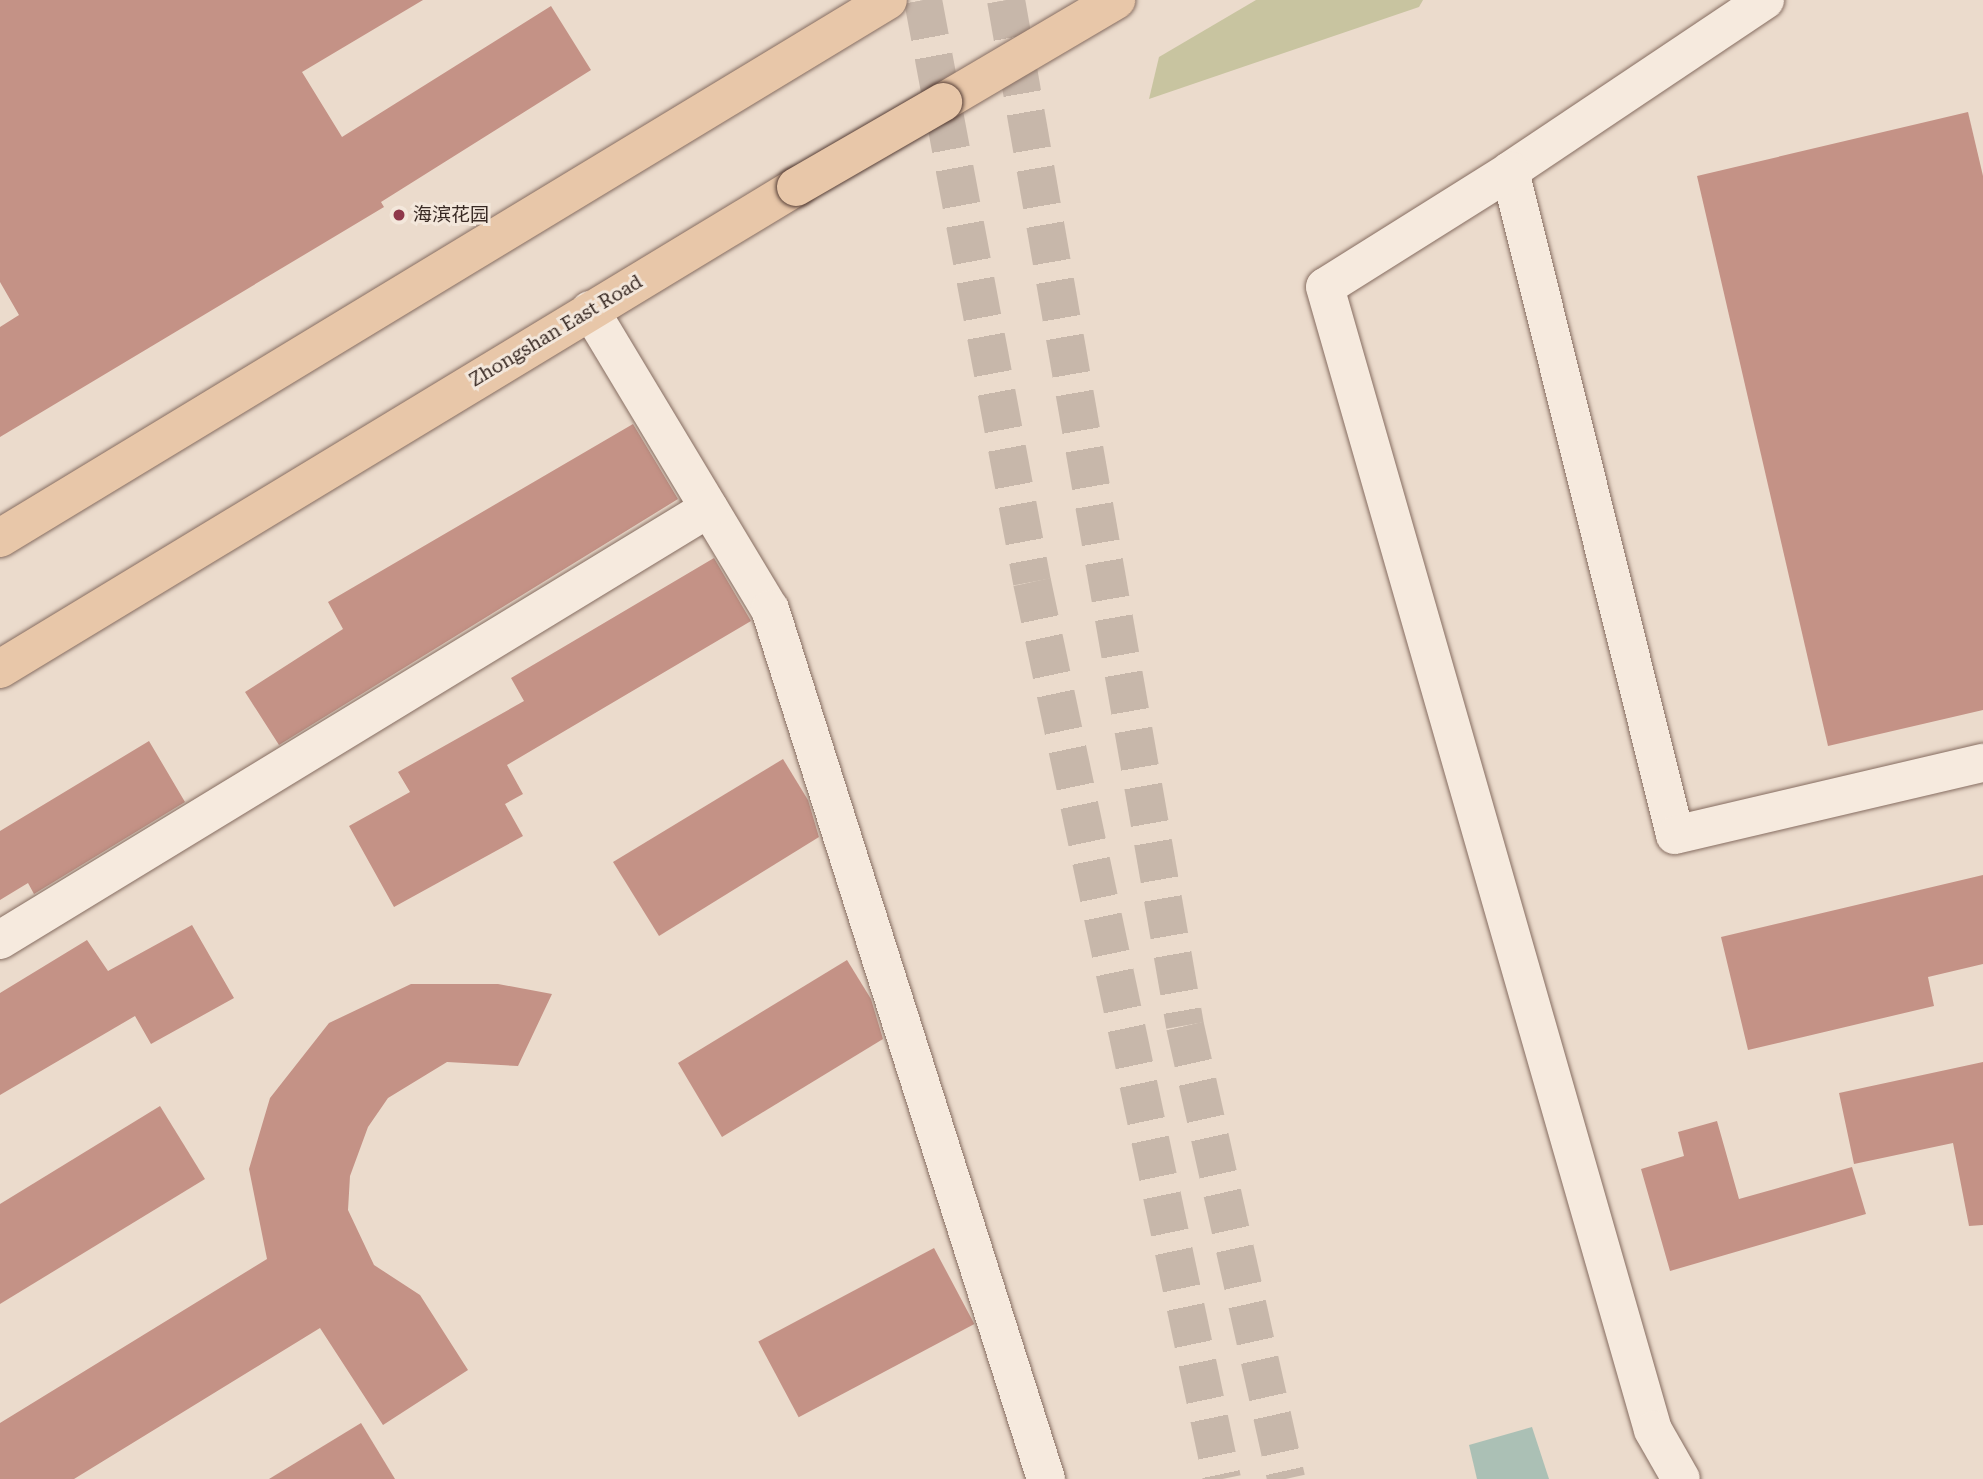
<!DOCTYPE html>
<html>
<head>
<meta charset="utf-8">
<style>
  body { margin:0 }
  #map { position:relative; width:1983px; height:1479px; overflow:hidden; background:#ebdbcc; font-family:"Roboto Serif","Noto Sans SC",serif }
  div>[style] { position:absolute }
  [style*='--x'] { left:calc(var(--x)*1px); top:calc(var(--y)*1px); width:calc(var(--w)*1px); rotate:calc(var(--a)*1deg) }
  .green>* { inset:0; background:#c8c4a0 }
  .water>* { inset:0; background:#abc0b5 }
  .building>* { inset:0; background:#c49286; transform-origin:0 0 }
  .highway-tunnel>* { height:38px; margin-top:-19px; transform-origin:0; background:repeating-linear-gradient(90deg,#c7b7aa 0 38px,transparent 0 57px) }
  .roads { filter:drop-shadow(0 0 2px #866d61) drop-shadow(0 0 2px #866d61) }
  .minor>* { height:38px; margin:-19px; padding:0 19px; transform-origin:19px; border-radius:19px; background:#f6eade }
  .major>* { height:38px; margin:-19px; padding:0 19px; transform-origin:19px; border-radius:19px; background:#e8c7a9 }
  .bridges { filter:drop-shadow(0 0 2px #553d35) drop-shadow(0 0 2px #553d35) }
  .major-bridge>* { height:38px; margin:-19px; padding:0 19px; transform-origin:19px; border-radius:19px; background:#e8c7a9 }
  .dots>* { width:19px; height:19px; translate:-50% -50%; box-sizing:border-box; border:4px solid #f3e7db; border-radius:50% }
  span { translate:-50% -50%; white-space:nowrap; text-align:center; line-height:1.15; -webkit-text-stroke:6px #f3e7db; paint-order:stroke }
  .poi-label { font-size:19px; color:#382923 }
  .left { translate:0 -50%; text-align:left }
  .street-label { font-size:19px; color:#382923 }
</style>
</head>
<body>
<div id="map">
  <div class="green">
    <div style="clip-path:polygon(1256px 0,1423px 0,1419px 7px,1149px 99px,1159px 57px)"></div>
  </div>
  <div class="water">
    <div style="clip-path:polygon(1532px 1427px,1549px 1479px,1477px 1479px,1469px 1445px)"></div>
  </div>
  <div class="building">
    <div style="clip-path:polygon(0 0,423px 0,302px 72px,342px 137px,551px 6px,591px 70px,381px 202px,384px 207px,0 437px,0 327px,19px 315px,0 282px)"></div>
    <div style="clip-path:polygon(1968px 112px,1983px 176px,1983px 710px,1828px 746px,1697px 176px)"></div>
    <div style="clip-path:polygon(633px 424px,678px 499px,279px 745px,245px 692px,343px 629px,328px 602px)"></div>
    <div style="clip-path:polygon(714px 558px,751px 621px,507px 765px,523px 794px,505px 804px,523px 836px,394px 907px,349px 826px,410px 792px,398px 772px,524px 701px,511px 678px)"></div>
    <div style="clip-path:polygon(149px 741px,185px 802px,34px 894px,28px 883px,0 900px,0 831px)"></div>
    <div style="clip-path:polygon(783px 759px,808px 800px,819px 837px,659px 936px,613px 862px)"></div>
    <div style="clip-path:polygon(1983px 875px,1983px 964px,1928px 977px,1934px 1006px,1748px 1050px,1721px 937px)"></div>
    <div style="clip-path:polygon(192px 925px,234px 998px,151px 1044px,135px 1016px,0 1095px,0 993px,87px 940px,108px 971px)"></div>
    <div style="clip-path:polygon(847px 960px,871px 999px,883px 1039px,722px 1137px,678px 1063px)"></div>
    <div style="clip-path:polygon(411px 984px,498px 984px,552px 994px,518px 1066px,447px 1062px,388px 1098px,368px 1127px,350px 1176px,348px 1210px,374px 1265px,420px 1295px,468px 1370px,383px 1425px,320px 1328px,74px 1479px,0 1479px,0 1423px,267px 1259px,249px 1169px,270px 1098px,329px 1023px)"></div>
    <div style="clip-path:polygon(1983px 1062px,1983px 1225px,1969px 1226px,1953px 1143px,1854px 1164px,1839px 1093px)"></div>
    <div style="clip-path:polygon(160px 1106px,205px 1179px,0 1304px,0 1204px)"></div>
    <div style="clip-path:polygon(1717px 1121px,1739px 1199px,1852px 1167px,1866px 1214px,1670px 1271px,1641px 1169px,1684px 1156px,1678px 1132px)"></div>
    <div style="left:934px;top:1248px;width:86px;height:199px;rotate:62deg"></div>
    <div style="clip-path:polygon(361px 1423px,395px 1479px,269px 1479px)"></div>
  </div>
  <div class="highway-tunnel">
    <div style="--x:923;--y:0;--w:592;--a:79.39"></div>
    <div style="--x:1032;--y:582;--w:917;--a:78.04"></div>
    <div style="--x:1006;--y:0;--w:1041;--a:80.1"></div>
    <div style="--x:1185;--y:1026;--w:464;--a:77.4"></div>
  </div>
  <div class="roads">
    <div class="minor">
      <div style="--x:1765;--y:0;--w:307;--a:146.2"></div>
      <div style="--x:1510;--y:171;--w:684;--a:76.04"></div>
      <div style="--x:1675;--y:835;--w:316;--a:-13.2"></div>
      <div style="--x:1510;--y:171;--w:218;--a:147.9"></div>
      <div style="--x:1325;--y:287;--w:1189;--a:73.99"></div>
      <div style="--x:1653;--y:1430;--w:56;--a:60.3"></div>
      <div style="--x:590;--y:310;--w:349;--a:59"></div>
      <div style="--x:770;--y:609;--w:913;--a:72.4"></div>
      <div style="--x:0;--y:940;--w:830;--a:-31.35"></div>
    </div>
    <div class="major">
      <div style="--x:943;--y:102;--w:201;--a:-30.5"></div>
      <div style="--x:0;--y:538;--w:1038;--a:-31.21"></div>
      <div style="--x:0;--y:669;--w:931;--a:-31.2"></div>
    </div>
  </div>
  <div class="bridges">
    <div class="major-bridge">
      <div style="--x:796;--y:187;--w:170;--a:-30"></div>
    </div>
  </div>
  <div class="dots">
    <div style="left:399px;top:215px;background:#8f384b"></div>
  </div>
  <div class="poi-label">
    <span class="left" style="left:413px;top:215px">海滨花园</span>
  </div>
  <div class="street-label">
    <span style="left:556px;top:331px;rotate:-31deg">Zhongshan East Road</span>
  </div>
</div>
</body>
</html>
